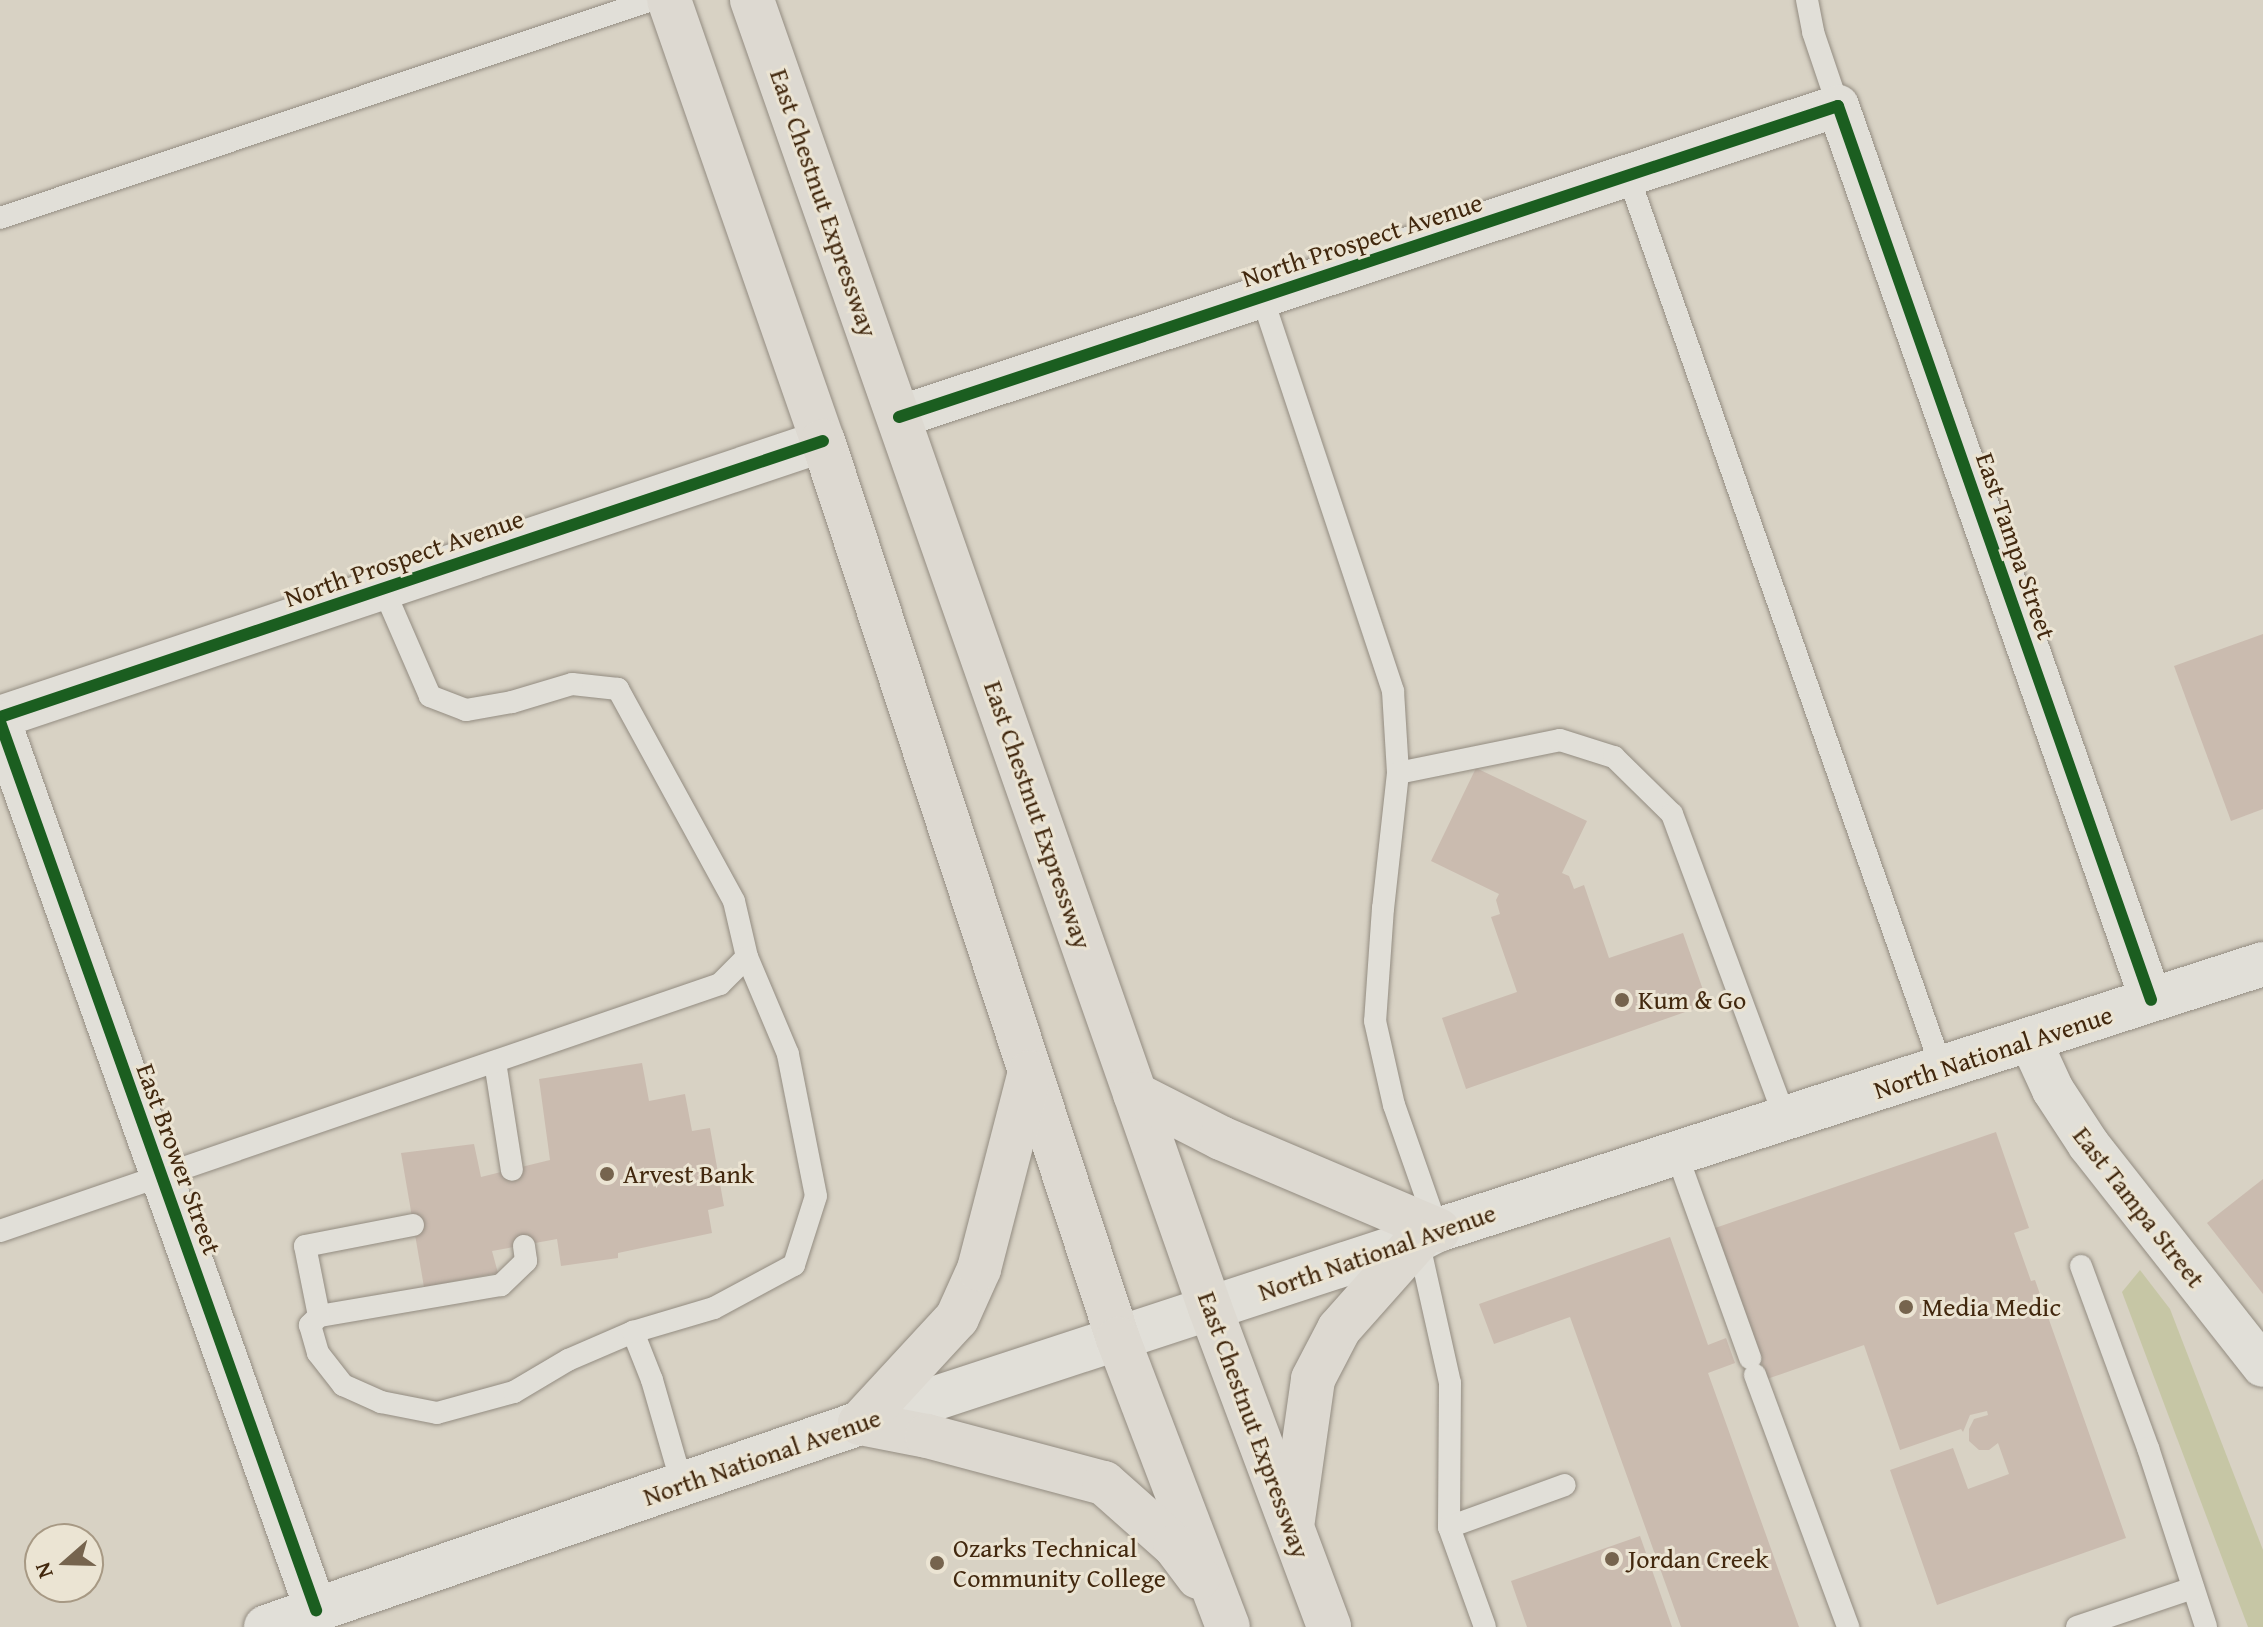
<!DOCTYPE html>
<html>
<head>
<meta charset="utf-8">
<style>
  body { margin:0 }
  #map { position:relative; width:2263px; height:1627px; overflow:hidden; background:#d8d2c4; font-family:"Gentium Book Plus",serif }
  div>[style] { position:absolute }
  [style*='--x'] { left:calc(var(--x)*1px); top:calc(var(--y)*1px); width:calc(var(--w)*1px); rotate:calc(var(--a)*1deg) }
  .green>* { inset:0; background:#c6c6a5 }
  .building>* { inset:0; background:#cabbaf }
  .roads { filter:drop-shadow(0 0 2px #938c81) drop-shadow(0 0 2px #938c81) }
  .service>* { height:22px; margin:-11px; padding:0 11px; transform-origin:11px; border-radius:11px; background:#e1dfd8 }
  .minor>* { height:42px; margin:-21px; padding:0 21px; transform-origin:21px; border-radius:21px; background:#e1dfd8 }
  .secondary>* { height:44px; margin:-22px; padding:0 22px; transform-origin:22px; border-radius:22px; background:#e1dfd8 }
  .primary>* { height:44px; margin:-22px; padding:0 22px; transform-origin:22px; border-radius:22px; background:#ddd9d1 }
  .cycleway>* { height:12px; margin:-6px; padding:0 6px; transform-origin:6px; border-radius:6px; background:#1b5e20 }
  .dots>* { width:22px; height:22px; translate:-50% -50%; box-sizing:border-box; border:4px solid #ebe4d3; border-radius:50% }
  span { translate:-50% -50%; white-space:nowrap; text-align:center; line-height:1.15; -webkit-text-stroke:6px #ebe4d3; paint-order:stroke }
  .street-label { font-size:26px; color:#42280e }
  .poi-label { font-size:26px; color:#42280e }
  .left { translate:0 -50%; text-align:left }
  .north { position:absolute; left:24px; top:1523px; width:80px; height:80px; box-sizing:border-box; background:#ebe4d3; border:2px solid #a79984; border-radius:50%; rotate:250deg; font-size:22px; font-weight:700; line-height:32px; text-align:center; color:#42280e }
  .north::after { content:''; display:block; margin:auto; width:28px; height:36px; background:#76644e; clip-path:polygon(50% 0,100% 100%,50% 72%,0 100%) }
</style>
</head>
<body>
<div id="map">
  <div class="green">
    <div style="clip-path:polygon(2140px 1270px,2170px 1309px,2263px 1550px,2263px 1627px,2248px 1627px,2122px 1292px)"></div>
  </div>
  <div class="building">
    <div style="clip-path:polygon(2263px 634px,2263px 809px,2231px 821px,2174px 666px)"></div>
    <div style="clip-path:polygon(1476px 768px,1587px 821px,1562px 873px,1569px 876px,1574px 889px,1584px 885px,1609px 958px,1683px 933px,1708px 1004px,1466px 1089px,1442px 1018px,1517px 992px,1491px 917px,1500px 914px,1496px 900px,1499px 894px,1431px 861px)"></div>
    <div style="clip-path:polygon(642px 1063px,649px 1101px,685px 1094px,692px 1131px,710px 1128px,724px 1206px,708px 1210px,712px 1233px,618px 1253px,618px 1258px,561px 1266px,557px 1239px,492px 1251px,498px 1273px,424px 1287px,401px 1153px,474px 1144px,481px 1177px,550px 1160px,539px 1079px)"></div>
    <div style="clip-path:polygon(1996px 1132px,2029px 1228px,2014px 1233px,2031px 1281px,2035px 1280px,2126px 1538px,1937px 1605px,1890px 1470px,1953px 1448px,1968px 1489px,2009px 1474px,1998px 1443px,1989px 1450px,1979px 1450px,1969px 1441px,1969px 1429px,1974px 1419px,1988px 1415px,1987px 1411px,1970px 1415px,1963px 1432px,1961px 1429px,1900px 1450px,1864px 1345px,1767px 1379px,1715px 1228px)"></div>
    <div style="clip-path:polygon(2263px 1179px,2263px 1294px,2207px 1223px)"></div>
    <div style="clip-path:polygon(1670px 1237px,1708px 1345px,1726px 1338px,1735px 1363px,1708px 1373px,1799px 1627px,1681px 1627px,1570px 1317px,1494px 1344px,1479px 1304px)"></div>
    <div style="clip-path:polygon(1640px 1536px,1672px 1627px,1527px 1627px,1511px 1581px)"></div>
  </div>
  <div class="roads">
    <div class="service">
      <div style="--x:1807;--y:0;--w:33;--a:79"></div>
      <div style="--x:1813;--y:32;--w:78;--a:71.3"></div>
      <div style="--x:1628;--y:175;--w:948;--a:70.65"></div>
      <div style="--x:0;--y:218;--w:687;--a:-18.49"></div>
      <div style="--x:1262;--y:297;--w:415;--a:71.6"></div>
      <div style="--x:1393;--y:691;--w:82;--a:86.5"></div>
      <div style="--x:1398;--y:773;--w:136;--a:96.3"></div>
      <div style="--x:1383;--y:908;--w:113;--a:94"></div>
      <div style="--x:1375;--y:1021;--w:86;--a:77.3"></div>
      <div style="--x:1394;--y:1105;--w:130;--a:70.7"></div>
      <div style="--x:1398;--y:773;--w:165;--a:-11.5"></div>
      <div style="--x:1560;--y:740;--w:57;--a:17.5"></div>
      <div style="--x:1614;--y:757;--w:81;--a:44.5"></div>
      <div style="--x:1672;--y:814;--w:327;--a:69.6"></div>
      <div style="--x:495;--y:1062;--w:109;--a:81.1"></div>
      <div style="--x:1677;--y:1155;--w:216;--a:70.2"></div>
      <div style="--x:0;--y:1231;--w:761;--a:-18.93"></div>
      <div style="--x:720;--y:984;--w:38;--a:-45"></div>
      <div style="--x:747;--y:957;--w:57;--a:-103.1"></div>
      <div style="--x:734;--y:901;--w:242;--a:-118.7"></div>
      <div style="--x:618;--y:689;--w:46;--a:-173.8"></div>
      <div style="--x:572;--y:684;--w:63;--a:163.3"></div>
      <div style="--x:512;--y:702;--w:47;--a:170.1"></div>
      <div style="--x:466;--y:710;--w:39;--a:-159"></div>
      <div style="--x:430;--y:696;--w:118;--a:-113.5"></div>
      <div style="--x:1418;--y:1240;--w:147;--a:77.4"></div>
      <div style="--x:1450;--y:1383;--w:144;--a:90.4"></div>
      <div style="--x:1449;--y:1527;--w:106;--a:70.2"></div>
      <div style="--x:524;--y:1246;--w:15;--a:82"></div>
      <div style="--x:526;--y:1261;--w:35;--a:136"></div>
      <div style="--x:501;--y:1285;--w:185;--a:170.3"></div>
      <div style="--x:319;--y:1316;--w:13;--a:135"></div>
      <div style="--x:310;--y:1325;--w:29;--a:74"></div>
      <div style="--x:318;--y:1353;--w:41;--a:52"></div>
      <div style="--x:343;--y:1385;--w:42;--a:24.1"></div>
      <div style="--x:381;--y:1402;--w:57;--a:11.1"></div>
      <div style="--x:437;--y:1413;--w:80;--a:-15.3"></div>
      <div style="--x:514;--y:1392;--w:63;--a:-30.7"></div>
      <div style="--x:568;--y:1360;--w:71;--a:-23.3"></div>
      <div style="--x:2081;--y:1266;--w:194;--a:69.8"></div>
      <div style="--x:2148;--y:1448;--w:188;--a:72"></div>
      <div style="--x:319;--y:1316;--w:71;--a:-101.3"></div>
      <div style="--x:305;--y:1246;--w:110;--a:-11"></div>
      <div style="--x:1755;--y:1375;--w:269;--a:69.7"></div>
      <div style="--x:682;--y:1484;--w:108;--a:-106.1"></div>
      <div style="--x:652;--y:1380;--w:52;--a:-111.6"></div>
      <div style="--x:633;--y:1332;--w:84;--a:-16.5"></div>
      <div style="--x:714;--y:1308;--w:91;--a:-28.3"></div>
      <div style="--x:794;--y:1265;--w:72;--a:-72.3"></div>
      <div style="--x:816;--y:1196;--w:145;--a:-101.2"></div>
      <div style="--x:788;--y:1054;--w:105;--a:-112.9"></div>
      <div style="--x:1449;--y:1527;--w:123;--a:-19.9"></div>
      <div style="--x:2077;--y:1627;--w:122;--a:-18.6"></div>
    </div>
    <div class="minor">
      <div style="--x:899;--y:417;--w:989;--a:-18.33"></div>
      <div style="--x:1838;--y:106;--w:947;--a:70.7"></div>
      <div style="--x:0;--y:717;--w:868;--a:-18.54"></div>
      <div style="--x:0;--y:722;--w:943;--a:70.41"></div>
      <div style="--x:2030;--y:1040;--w:55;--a:65.3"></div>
      <div style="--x:2053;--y:1090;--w:66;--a:56.8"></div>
      <div style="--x:2089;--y:1145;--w:281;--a:51.8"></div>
    </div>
    <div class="secondary">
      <div style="--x:266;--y:1627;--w:628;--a:-18.95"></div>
      <div style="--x:860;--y:1423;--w:587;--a:-18.16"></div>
      <div style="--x:1418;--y:1240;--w:22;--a:-27"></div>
      <div style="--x:1438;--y:1230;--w:867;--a:-17.87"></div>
    </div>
    <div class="primary">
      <div style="--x:669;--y:0;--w:467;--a:70.8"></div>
      <div style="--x:823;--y:441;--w:945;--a:71.81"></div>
      <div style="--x:1118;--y:1339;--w:308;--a:69.1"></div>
      <div style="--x:752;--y:0;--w:1386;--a:70.7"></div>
      <div style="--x:1210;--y:1308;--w:340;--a:69.5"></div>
      <div style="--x:1135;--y:1094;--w:97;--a:27.1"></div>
      <div style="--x:1221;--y:1138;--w:236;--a:23"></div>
      <div style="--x:860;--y:1423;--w:68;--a:11"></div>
      <div style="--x:927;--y:1436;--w:183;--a:14.9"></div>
      <div style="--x:1104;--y:1483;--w:95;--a:41.6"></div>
      <div style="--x:1175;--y:1546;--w:39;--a:53"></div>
      <div style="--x:860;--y:1423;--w:143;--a:-47.3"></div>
      <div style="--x:957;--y:1318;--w:54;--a:-65.8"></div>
      <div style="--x:979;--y:1269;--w:203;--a:-75.5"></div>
      <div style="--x:1293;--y:1520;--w:142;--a:-81.9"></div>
      <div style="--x:1313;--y:1379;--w:56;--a:-62.5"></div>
      <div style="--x:1339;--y:1329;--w:119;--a:-48.4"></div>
    </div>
  </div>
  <div class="cycleway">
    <div style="--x:899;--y:417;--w:989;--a:-18.33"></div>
    <div style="--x:1838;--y:106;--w:947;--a:70.7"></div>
    <div style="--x:0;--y:717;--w:868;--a:-18.54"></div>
    <div style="--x:0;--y:722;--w:943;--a:70.41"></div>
  </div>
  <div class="dots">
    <div style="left:1622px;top:1000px;background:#76644e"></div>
    <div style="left:607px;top:1174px;background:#76644e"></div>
    <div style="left:1906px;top:1307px;background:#76644e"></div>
    <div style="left:1612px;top:1559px;background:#76644e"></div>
    <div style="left:937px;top:1563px;background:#76644e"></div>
  </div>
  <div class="street-label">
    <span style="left:824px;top:203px;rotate:71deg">East Chestnut Expressway</span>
    <span style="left:1362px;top:240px;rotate:-18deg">North Prospect Avenue</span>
    <span style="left:2016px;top:546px;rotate:71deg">East Tampa Street</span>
    <span style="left:404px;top:558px;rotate:-19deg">North Prospect Avenue</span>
    <span style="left:1038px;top:815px;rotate:71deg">East Chestnut Expressway</span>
    <span style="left:1993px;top:1052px;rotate:-18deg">North National Avenue</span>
    <span style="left:179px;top:1159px;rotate:70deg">East Brower Street</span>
    <span style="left:2139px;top:1207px;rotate:52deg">East Tampa Street</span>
    <span style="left:1377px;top:1252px;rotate:-19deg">North National Avenue</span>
    <span style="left:1254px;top:1425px;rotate:70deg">East Chestnut Expressway</span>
    <span style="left:762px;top:1457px;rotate:-19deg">North National Avenue</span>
  </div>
  <div class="poi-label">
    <span class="left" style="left:1638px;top:1000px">Kum &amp; Go</span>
    <span class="left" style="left:623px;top:1174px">Arvest Bank</span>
    <span class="left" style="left:1922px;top:1307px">Media Medic</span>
    <span class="left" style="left:953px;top:1563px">Ozarks Technical<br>Community College</span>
    <span class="left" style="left:1628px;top:1559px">Jordan Creek</span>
  </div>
  <div class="north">N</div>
</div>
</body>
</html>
